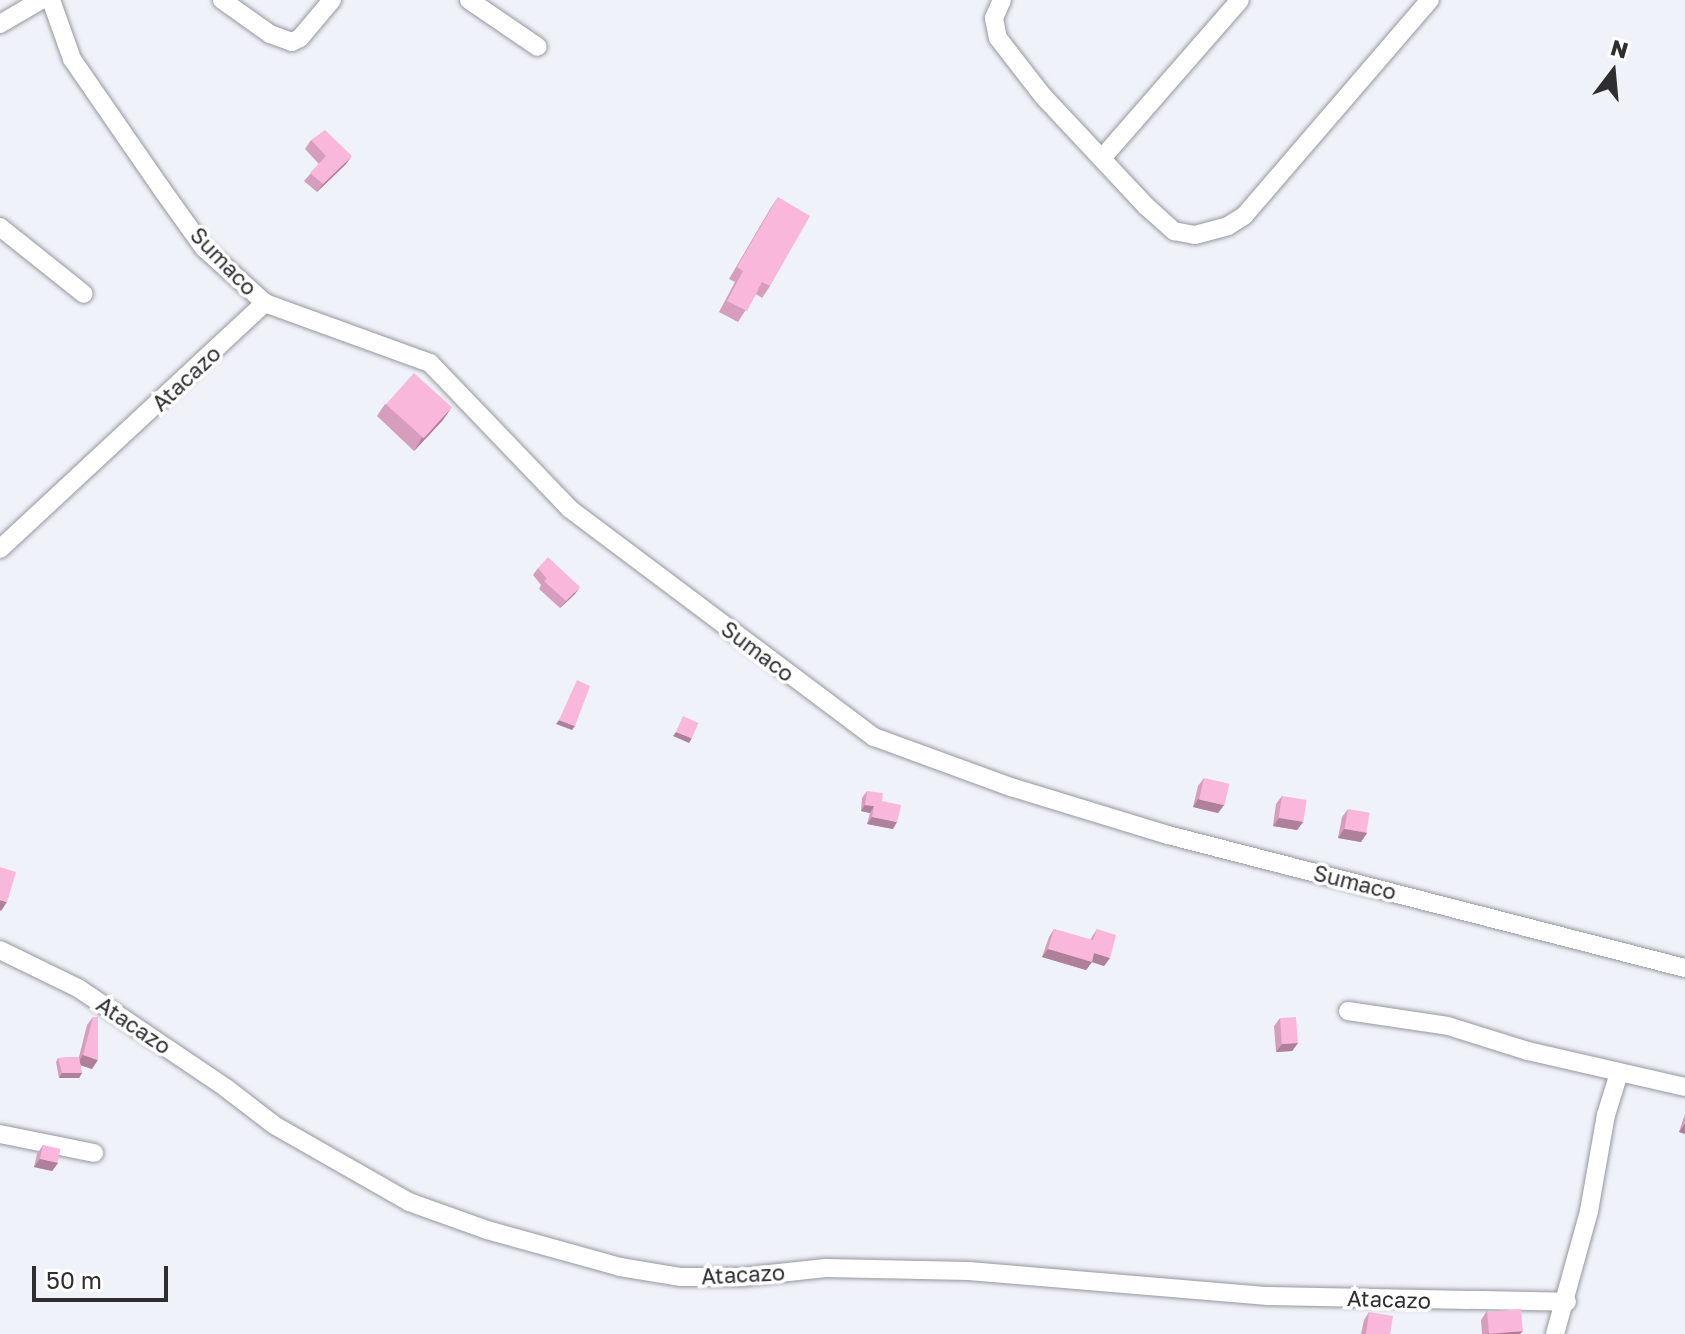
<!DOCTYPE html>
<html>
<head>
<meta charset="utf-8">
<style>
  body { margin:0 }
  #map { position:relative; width:1685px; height:1334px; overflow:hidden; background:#f0f2f9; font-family:"Golos Text",sans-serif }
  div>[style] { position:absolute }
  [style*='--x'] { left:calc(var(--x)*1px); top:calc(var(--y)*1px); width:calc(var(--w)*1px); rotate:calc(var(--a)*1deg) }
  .roads { filter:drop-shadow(0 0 2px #96979e) drop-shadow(0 0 2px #96979e) }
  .street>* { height:18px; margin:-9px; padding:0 9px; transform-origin:9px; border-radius:9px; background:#fff }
  .wall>* { inset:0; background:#d69dbd }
  .shaded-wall>* { inset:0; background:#ae809a }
  .building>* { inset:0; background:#f9b7dc; transform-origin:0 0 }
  span { translate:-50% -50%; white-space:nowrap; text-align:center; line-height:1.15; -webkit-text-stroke:7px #fff; paint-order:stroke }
  .street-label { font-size:22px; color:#2e2e31 }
  .north { position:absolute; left:1573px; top:32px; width:80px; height:80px; -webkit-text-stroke:6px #fff; paint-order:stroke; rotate:16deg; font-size:22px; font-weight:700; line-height:32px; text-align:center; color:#2e2e31 }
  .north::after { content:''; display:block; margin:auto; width:28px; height:36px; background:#2e2e31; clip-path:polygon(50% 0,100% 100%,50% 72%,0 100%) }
  .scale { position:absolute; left:32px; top:1266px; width:136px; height:36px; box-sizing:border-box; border:4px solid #2e2e31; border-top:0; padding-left:10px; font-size:24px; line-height:28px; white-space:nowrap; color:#2e2e31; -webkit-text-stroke:6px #fff; paint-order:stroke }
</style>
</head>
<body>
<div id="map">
  <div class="roads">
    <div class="street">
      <div style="--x:51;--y:0;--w:63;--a:70.4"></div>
      <div style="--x:72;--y:59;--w:157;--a:55.4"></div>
      <div style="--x:161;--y:188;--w:74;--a:54.4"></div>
      <div style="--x:204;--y:248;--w:82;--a:42"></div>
      <div style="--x:265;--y:303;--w:176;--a:20"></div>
      <div style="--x:430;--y:363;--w:202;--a:46.2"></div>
      <div style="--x:570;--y:509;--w:380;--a:36.9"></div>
      <div style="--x:874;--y:737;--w:146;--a:20.1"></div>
      <div style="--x:1011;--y:787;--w:164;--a:17"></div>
      <div style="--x:1168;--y:835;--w:534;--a:14.43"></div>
      <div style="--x:222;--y:0;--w:59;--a:35.3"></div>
      <div style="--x:270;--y:34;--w:23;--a:20"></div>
      <div style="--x:292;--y:42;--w:9;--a:-27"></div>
      <div style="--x:300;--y:38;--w:50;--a:-49.9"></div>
      <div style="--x:469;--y:0;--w:83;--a:34.3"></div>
      <div style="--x:1002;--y:0;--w:20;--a:114"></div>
      <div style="--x:994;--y:18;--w:20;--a:79"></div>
      <div style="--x:998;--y:38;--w:73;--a:52.2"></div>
      <div style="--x:1043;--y:96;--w:151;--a:46.9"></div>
      <div style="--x:1146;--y:206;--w:38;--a:42"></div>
      <div style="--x:1174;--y:231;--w:21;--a:11"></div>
      <div style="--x:1195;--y:235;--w:34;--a:-15"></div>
      <div style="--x:1228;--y:226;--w:19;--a:-32"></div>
      <div style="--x:1244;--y:216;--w:285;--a:-49.3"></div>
      <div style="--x:0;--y:24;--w:48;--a:-30.3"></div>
      <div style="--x:1103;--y:157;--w:208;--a:-48.9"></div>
      <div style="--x:0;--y:227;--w:107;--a:38.6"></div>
      <div style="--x:0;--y:549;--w:362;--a:-42.9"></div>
      <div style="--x:0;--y:950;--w:87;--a:26"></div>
      <div style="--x:78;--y:988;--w:179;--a:34"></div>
      <div style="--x:226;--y:1088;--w:61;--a:37.6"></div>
      <div style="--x:274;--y:1125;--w:155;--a:29.7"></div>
      <div style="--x:409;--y:1202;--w:83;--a:19.7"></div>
      <div style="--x:487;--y:1230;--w:138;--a:15.5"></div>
      <div style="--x:620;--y:1267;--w:62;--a:9.3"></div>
      <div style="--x:681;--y:1277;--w:61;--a:0"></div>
      <div style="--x:742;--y:1277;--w:84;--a:-6.1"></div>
      <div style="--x:826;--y:1268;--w:143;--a:1.2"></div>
      <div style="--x:969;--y:1271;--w:300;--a:4.8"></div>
      <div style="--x:1268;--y:1296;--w:299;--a:1.1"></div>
      <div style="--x:1348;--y:1011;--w:101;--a:8.5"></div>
      <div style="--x:1448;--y:1026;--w:84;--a:17.4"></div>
      <div style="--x:1528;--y:1051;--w:161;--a:12.9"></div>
      <div style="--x:0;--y:1134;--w:96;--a:11.4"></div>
      <div style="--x:1555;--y:1334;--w:128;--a:-74.5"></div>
      <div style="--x:1589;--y:1211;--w:97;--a:-80"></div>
      <div style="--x:1606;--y:1115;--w:44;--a:-72.8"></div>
    </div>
  </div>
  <div class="wall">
    <div style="clip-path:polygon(311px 140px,346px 164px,317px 192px,304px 181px,319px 164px,305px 149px)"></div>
    <div style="clip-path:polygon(778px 197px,770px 286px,762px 298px,756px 294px,738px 322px,719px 312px,735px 282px,729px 279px,770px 209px)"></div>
    <div style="clip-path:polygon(385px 404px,443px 420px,414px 451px,377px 416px)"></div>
    <div style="clip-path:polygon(538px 568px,575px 594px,560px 608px,539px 589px,541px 585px,533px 575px)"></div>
    <div style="clip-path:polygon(1204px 778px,1224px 805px,1218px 813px,1193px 807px,1198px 786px)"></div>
    <div style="clip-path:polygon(867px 791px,882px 801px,893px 829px,867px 824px,870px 813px,861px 811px,862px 798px)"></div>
    <div style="clip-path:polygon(1282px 796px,1303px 822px,1297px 830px,1273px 826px,1276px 804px)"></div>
    <div style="clip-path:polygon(1348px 809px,1367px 833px,1361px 842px,1338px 838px,1342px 817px)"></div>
    <div style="clip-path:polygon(1054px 929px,1090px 940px,1097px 929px,1110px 958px,1104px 966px,1092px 962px,1086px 970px,1042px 957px,1049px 937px)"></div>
    <div style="clip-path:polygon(93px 1017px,92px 1069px,80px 1065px,82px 1073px,79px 1078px,59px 1078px,56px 1062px,58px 1058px,79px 1057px,87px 1025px)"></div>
    <div style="clip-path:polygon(1280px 1018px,1298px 1043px,1292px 1051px,1276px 1052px,1274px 1026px)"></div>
    <div style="clip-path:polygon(1685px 1114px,1685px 1134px,1679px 1132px)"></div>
    <div style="clip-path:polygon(43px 1145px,58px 1163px,52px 1171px,34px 1167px,37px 1154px)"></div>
    <div style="clip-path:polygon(1487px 1311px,1520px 1334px,1482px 1334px,1481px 1320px)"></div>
    <div style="clip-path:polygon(1369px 1312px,1390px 1334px,1361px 1334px,1364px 1320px)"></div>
  </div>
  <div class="shaded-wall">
    <div style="clip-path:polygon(352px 156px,346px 164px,317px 192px,323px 184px)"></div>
    <div style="clip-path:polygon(452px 407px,443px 420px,414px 451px,422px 438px)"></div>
    <div style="clip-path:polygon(580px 587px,575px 594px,560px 608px,566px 601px)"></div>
    <div style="clip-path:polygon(559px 720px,575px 726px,572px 730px,556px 724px)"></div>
    <div style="clip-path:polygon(676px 732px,692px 738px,689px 743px,673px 736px)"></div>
    <div style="clip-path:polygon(1198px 799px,1224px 805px,1218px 813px,1193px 807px)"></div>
    <div style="clip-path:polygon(865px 805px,874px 806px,870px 813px,861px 811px)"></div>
    <div style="clip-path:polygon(872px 817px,897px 822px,893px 829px,867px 824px)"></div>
    <div style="clip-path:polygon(1279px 818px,1303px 822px,1297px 830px,1273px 826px)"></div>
    <div style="clip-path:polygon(1344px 829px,1367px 833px,1361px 842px,1338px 838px)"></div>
    <div style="clip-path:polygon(0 900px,7px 902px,1px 911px,0 910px)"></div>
    <div style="clip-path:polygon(1048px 949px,1094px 953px,1110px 958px,1104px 966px,1092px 962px,1086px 970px,1042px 957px)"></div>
    <div style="clip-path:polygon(1298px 1043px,1292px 1051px,1276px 1052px,1282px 1044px)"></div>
    <div style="clip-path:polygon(83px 1055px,98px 1060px,92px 1069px,77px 1064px)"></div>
    <div style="clip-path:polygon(62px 1073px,82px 1073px,79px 1078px,59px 1078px)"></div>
    <div style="clip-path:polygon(1685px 1124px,1685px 1134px,1679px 1132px)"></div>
    <div style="clip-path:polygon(40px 1159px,58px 1163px,52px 1171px,34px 1167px)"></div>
    <div style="clip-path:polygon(1523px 1331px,1520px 1334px,1488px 1334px,1488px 1333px)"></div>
  </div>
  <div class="building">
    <div style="clip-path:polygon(325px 130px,352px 156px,323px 184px,310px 173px,326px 156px,311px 140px)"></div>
    <div style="clip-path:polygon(778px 197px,810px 216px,770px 286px,762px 282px,747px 311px,727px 301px,743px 271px,737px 267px)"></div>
    <div style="left:414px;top:373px;width:51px;height:42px;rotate:42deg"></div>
    <div style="clip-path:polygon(548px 557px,580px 587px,566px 601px,544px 581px,547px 579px,538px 568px)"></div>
    <div style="clip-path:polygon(577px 680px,590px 686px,575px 726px,559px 720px)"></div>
    <div style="left:683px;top:716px;width:17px;height:17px;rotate:24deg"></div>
    <div style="left:1204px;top:778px;width:26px;height:22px;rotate:13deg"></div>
    <div style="clip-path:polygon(867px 791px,883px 793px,882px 801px,901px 805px,897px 822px,872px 817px,874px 806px,865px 805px)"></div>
    <div style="left:1282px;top:796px;width:25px;height:22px;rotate:9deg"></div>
    <div style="left:1348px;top:809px;width:22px;height:20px;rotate:10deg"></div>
    <div style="clip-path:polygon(0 867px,16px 872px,7px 902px,0 900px)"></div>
    <div style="clip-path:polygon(1054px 929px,1093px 940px,1097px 929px,1116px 935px,1110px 958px,1094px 953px,1092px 962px,1048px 949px)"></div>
    <div style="clip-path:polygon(93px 1017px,98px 1017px,98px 1060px,83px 1055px)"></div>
    <div style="left:1296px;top:1017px;width:26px;height:16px;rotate:86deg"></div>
    <div style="clip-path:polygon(79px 1057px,82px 1073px,62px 1073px,58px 1058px)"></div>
    <div style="left:43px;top:1145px;width:18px;height:14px;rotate:13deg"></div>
    <div style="left:1521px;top:1309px;width:22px;height:34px;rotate:85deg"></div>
    <div style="clip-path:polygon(1369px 1312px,1393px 1316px,1390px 1334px,1366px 1334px)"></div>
  </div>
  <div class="street-label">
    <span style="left:224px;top:261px;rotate:46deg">Sumaco</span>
    <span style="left:186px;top:378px;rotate:-43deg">Atacazo</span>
    <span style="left:758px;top:651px;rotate:37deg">Sumaco</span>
    <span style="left:1355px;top:882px;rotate:14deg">Sumaco</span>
    <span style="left:134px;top:1025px;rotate:34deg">Atacazo</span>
    <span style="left:743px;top:1274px;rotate:-3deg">Atacazo</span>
    <span style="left:1389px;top:1299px;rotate:2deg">Atacazo</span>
  </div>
  <div class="north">N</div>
  <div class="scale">50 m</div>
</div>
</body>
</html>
